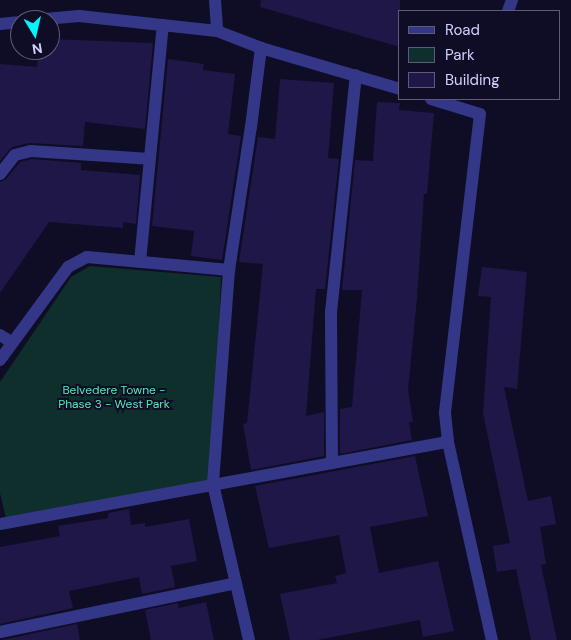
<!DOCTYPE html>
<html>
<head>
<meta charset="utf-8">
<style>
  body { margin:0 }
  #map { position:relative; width:571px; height:640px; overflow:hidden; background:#0f0d25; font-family:"DM Sans",sans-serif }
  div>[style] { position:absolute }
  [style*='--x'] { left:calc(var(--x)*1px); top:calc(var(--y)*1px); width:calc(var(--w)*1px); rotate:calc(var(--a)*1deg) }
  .green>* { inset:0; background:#0f2f2c }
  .building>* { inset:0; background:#1e1747 }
  .minor>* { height:12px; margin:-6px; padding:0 6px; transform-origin:6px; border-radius:6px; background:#343788 }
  span { translate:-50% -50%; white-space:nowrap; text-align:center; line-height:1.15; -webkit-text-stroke:4px #0f0d25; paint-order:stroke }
  .park-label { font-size:12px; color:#54e8b8 }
  .legend { position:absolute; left:398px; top:10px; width:162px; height:90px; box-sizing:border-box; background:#0f0d25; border:1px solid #5d5b7c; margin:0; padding:6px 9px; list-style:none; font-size:15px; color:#d3d1ff }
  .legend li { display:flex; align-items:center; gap:10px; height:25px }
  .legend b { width:25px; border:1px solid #5d5b7c }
  .north { position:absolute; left:10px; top:10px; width:50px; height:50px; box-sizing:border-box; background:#0f0d25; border:1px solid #5d5b7c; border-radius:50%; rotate:171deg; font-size:14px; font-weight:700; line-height:20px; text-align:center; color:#d3d1ff }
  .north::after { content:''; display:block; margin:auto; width:18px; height:22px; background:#00f5fc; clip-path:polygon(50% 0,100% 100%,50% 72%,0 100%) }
</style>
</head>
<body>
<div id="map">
  <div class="green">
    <div style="clip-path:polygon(90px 266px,221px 277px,213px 484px,7px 523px,0 493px,0 382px,71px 277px)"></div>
  </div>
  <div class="building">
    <div style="clip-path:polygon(261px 0,400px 0,400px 47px,260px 7px)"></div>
    <div style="clip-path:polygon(50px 39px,153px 43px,145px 129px,85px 122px,83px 146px,29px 143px,12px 147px,0 161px,0 64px,37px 67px,38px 50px,50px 50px)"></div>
    <div style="clip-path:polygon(168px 59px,204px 64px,203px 70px,235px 74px,228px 134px,241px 136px,222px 260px,191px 256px,194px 231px,152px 226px)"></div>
    <div style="clip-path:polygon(280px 79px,334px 83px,328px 158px,339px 159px,325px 289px,316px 289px,306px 416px,324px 412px,324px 456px,251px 470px,243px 424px,247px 423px,263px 264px,239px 262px,258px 137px,275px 139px)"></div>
    <div style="clip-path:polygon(377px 102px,400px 103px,399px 110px,434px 113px,427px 194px,424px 194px,417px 298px,408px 390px,413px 422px,409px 422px,412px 440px,340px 454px,340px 409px,352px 407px,362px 290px,342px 290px,355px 160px,373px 161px)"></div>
    <div style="clip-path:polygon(32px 159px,81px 163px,81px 170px,140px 175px,136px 224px,123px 222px,123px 228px,49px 222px,0 293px,0 182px,6px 179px,20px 162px)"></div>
    <div style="clip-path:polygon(482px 267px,527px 272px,517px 389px,504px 387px,528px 501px,551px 496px,556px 524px,540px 527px,546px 564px,541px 565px,557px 640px,531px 640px,516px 569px,497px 572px,493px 546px,510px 543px,483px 413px,491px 297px,478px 296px)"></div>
    <div style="clip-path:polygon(415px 456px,428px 516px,370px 527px,379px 573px,438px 561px,454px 631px,423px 637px,420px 620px,317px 640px,290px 640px,280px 594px,337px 583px,335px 576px,346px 573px,339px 535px,269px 548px,255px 486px)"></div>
    <div style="clip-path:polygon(129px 509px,131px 525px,145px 523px,145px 527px,189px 519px,197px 561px,171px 566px,175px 587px,142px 594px,139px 577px,69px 591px,73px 608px,0 624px,0 547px,60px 536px,58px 526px,108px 518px,108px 513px)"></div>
    <div style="clip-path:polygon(206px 602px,214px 640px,151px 640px,145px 610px,178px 603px,179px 608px)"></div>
    <div style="clip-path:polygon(77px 624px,80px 640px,0 640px,2px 640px)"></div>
  </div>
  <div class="minor">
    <div style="--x:215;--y:0;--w:31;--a:86"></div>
    <div style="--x:508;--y:11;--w:12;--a:-70"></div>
    <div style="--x:34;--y:20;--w:45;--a:-5.1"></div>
    <div style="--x:79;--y:16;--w:139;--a:6.2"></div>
    <div style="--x:217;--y:31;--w:47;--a:21.1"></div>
    <div style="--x:261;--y:48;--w:145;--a:16.4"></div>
    <div style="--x:0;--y:24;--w:20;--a:-6"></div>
    <div style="--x:431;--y:99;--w:51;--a:17"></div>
    <div style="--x:480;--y:114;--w:301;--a:96.7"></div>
    <div style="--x:445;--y:413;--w:29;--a:84"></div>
    <div style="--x:448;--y:442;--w:203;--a:77.5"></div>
    <div style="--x:0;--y:174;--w:24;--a:-52"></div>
    <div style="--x:15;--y:155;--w:16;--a:-14"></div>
    <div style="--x:31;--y:151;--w:119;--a:3.8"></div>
    <div style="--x:140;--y:262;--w:238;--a:-84.5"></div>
    <div style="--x:229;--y:270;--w:145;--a:-81.3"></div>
    <div style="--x:251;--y:127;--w:80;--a:-82.8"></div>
    <div style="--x:0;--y:335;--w:13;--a:32"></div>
    <div style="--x:0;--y:360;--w:115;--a:-53.8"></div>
    <div style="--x:68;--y:267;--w:21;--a:-28"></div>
    <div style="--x:87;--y:257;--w:143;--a:5.2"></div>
    <div style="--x:229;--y:270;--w:215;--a:94.3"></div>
    <div style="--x:213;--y:484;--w:160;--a:77"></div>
    <div style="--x:332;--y:463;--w:151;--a:-90.4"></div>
    <div style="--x:331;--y:312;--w:238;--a:-84"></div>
    <div style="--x:0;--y:524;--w:455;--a:-10.4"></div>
    <div style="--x:0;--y:632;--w:241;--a:-11.7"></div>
  </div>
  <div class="park-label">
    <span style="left:114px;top:398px">Belvedere Towne -<br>Phase 3 - West Park</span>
  </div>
  <ul class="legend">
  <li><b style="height:6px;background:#343788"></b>Road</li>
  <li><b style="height:14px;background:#0f2f2c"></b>Park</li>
  <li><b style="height:14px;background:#1e1747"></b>Building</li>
  </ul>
  <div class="north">N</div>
</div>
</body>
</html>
